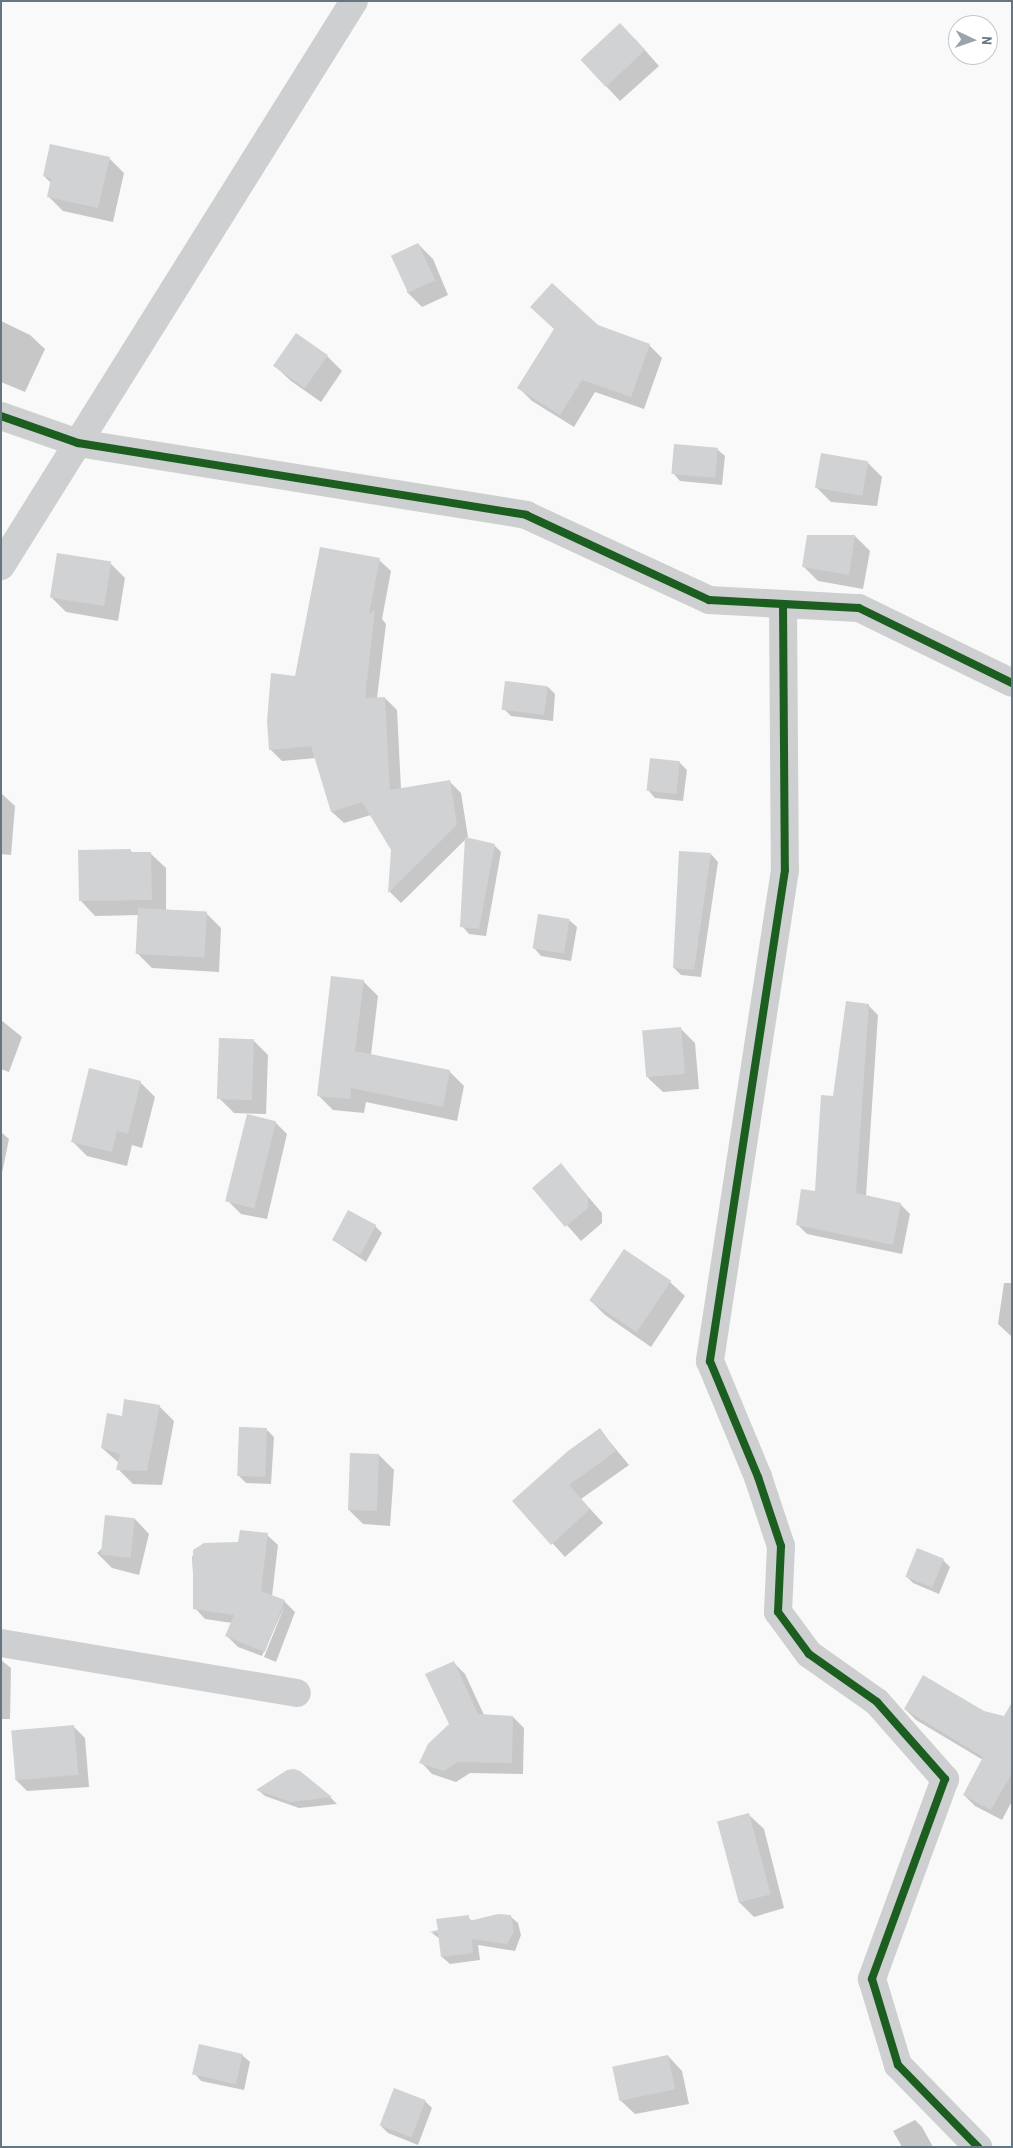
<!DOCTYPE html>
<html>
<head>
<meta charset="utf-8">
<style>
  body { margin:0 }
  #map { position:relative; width:1013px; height:2148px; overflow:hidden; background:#f9f9f9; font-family:"Archivo Narrow",sans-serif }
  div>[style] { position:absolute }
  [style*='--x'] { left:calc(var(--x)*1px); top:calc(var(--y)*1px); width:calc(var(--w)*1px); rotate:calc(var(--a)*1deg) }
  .shadow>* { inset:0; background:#0003 }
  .building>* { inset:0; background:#d0d2d3; transform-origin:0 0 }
  .minor>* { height:28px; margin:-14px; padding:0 14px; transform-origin:14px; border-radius:14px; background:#cecfd0 }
  .cycleway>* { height:8px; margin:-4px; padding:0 4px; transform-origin:4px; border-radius:4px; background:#1b5e20 }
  span { translate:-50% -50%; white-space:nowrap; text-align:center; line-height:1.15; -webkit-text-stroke:5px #fff; paint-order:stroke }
  .frame { position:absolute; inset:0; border:2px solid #657683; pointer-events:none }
  .north { position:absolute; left:948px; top:15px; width:50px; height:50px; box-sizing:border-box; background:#fff; border:1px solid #c1c8cd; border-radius:50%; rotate:93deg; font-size:14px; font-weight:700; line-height:20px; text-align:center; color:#657683 }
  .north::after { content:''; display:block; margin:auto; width:18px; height:22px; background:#99a4ac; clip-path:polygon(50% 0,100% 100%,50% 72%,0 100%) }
</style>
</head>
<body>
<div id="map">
  <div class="shadow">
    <div style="clip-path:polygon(635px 39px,659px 66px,620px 101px,606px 86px)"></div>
    <div style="clip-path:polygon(109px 158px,124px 173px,113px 222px,63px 211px,48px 196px,51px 183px,44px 176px)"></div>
    <div style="clip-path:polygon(418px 244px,433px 259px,448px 295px,422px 307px,407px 292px)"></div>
    <div style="clip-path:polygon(1px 321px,30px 335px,45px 349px,25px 392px,1px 382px)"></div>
    <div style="clip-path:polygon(597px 326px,649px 345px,662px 358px,644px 409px,595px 392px,574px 427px,532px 401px,519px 388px)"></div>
    <div style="clip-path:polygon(297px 335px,327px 356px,342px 371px,321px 402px,291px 381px,276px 367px)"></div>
    <div style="clip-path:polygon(717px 449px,725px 456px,722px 485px,680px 481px,673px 473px)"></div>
    <div style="clip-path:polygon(867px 462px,882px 477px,877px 506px,831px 502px,816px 487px)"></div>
    <div style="clip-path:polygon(855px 536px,870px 551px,863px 589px,818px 581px,803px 566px)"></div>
    <div style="clip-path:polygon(379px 560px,391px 571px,382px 619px,386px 624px,377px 698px,385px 698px,397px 710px,401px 789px,449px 781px,461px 793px,468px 837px,401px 903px,390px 892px,392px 850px,371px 815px,344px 823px,332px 812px,316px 758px,282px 761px,270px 749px,296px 677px)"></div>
    <div style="clip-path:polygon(110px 563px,125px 578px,118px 621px,66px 612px,51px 597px)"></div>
    <div style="clip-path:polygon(548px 687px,555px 694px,553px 721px,511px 716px,504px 709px)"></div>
    <div style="clip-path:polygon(679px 762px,687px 770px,683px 801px,655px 798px,648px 790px)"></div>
    <div style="clip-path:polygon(1px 793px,15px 806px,11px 855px,1px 854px)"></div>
    <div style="clip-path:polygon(494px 845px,501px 852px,486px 936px,469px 934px,462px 926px)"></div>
    <div style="clip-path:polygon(130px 850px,134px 854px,151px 854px,166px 868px,166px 911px,206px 913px,221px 928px,219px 972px,152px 968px,137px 953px,139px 915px,95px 916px,81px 901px)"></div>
    <div style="clip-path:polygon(711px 854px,718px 862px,701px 977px,681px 975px,674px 968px)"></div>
    <div style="clip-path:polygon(569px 920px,577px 927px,571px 961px,541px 956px,534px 948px)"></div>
    <div style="clip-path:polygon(363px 981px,378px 996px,371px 1055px,449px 1071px,464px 1086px,457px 1121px,366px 1102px,364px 1113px,333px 1110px,318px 1095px)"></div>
    <div style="clip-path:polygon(868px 1005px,878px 1015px,866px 1196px,900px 1204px,910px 1214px,902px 1254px,807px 1234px,797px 1224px,816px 1192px,834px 1098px)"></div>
    <div style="clip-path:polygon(1px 1020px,22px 1037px,9px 1072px,1px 1069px)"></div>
    <div style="clip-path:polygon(680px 1028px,695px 1043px,699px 1089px,663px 1092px,648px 1078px)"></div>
    <div style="clip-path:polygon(253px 1040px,268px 1055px,266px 1114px,234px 1113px,219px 1098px)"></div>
    <div style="clip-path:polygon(140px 1082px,155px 1097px,142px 1148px,132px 1145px,127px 1166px,87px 1156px,72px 1141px)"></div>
    <div style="clip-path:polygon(275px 1122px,287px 1134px,267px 1219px,241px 1214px,229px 1202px)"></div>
    <div style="clip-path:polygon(1px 1132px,9px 1139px,1px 1178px)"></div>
    <div style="clip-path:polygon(561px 1165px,602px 1213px,602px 1223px,581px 1241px,534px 1188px)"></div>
    <div style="clip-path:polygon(375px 1226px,382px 1233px,366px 1262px,333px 1240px)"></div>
    <div style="clip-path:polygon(670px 1282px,685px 1296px,651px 1347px,605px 1315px,590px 1300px)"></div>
    <div style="clip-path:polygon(1004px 1283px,1012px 1283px,1012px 1337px,998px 1324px)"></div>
    <div style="clip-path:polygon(159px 1406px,174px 1421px,162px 1485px,133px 1484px,118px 1469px,119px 1463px,102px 1448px,123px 1418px)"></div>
    <div style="clip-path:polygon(267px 1430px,274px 1437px,271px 1484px,246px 1483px,238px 1475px)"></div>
    <div style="clip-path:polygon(600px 1430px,629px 1465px,581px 1499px,603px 1523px,565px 1557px,514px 1501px)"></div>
    <div style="clip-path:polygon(379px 1455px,394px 1470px,390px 1526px,363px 1524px,348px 1509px)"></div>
    <div style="clip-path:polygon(135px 1519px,149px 1534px,139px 1575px,112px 1568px,97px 1553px)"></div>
    <div style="clip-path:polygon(267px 1535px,278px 1545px,272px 1596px,284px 1601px,295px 1612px,276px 1662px,264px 1657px,285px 1605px,262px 1656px,238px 1647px,227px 1636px,232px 1623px,205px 1619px,195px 1608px,192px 1557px,198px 1547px,239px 1543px)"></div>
    <div style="clip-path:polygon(943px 1560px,950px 1567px,939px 1594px,913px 1583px,906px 1576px)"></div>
    <div style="clip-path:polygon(1px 1660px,11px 1668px,10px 1719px,1px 1719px)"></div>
    <div style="clip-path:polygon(453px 1662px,465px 1674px,484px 1715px,513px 1717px,524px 1728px,523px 1774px,470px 1773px,456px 1782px,432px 1774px,421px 1762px,450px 1724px)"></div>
    <div style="clip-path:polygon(1012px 1699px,1012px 1801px,1002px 1820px,975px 1806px,964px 1795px,983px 1760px,916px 1720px,905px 1709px,1007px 1726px)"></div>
    <div style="clip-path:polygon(73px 1726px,85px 1738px,89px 1787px,27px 1791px,15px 1779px)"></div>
    <div style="clip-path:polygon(294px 1770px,331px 1798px,337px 1804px,299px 1808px,265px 1796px,258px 1790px)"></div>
    <div style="clip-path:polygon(749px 1815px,764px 1829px,784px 1908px,754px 1917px,739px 1902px)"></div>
    <div style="clip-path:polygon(510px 1916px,518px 1923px,521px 1935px,515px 1951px,478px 1945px,480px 1960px,450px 1964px,442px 1957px,440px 1939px,432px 1933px,468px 1917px,473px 1922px)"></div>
    <div style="clip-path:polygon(242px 2055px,250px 2062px,244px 2090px,201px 2081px,194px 2073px)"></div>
    <div style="clip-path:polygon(668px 2056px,682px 2071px,689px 2104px,635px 2114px,620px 2100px)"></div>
    <div style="clip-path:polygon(425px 2101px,432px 2108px,418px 2145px,388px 2133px,381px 2126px)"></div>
    <div style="clip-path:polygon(915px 2120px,922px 2127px,933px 2147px,902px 2147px,893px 2131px)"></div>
  </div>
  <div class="building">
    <div style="left:620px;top:23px;width:37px;height:54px;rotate:47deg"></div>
    <div style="clip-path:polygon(50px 144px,110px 157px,98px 208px,47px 197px,51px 178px,43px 176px)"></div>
    <div style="left:418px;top:243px;width:41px;height:30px;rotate:65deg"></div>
    <div style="clip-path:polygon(552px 283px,598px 325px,650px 344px,631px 397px,582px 380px,560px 415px,517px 388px,554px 329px,530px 307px)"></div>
    <div style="left:296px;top:333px;width:39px;height:40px;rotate:35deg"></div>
    <div style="left:674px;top:444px;width:44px;height:30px;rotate:5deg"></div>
    <div style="left:821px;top:453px;width:48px;height:35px;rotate:10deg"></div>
    <div style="clip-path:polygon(807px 535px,855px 535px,849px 575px,802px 567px)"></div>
    <div style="clip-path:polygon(320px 547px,380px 558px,369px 614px,375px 610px,365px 698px,385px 697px,390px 790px,450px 780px,457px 825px,388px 893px,391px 850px,362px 802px,331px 812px,311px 746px,269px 750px,267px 721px,271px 673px,295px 676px)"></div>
    <div style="left:57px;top:553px;width:55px;height:45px;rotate:9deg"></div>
    <div style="left:505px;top:681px;width:43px;height:29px;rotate:7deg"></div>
    <div style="left:650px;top:758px;width:30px;height:33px;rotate:6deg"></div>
    <div style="clip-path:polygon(465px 837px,495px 844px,479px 929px,460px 927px)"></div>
    <div style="clip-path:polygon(131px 849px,130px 852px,151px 852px,152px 900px,79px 901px,78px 850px)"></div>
    <div style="clip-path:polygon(679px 851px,711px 853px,694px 970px,673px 968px)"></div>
    <div style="left:138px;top:908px;width:69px;height:46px;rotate:3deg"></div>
    <div style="left:538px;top:914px;width:32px;height:35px;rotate:9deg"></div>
    <div style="clip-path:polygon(331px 976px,364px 980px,355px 1051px,450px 1070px,443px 1107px,351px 1088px,350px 1099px,317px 1096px)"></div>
    <div style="clip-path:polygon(846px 1001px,869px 1004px,856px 1193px,901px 1203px,893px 1245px,796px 1225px,801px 1189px,815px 1191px,821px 1095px,833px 1096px)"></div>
    <div style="left:681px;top:1027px;width:47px;height:39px;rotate:85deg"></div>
    <div style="left:219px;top:1038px;width:35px;height:61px;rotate:2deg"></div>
    <div style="clip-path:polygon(89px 1068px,141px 1081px,128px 1134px,117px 1131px,112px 1152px,71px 1142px)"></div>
    <div style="left:247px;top:1114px;width:30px;height:90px;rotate:14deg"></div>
    <div style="clip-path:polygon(561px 1163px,588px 1197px,588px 1208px,565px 1227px,532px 1188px)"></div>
    <div style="left:348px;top:1210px;width:32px;height:34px;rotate:28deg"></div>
    <div style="left:624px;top:1249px;width:57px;height:62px;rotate:34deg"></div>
    <div style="clip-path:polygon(124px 1399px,160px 1405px,147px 1471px,116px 1470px,120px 1454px,101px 1448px,107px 1413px,122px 1416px)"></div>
    <div style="left:239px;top:1427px;width:28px;height:49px;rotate:2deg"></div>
    <div style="clip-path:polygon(600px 1428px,616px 1451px,569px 1485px,590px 1509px,551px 1545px,512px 1501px,568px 1451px)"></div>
    <div style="left:350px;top:1453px;width:29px;height:57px;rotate:2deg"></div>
    <div style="left:105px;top:1515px;width:30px;height:40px;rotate:6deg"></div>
    <div style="clip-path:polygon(240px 1530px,268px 1533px,261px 1591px,285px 1600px,265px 1652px,225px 1636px,234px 1615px,193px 1609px,193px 1550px,204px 1543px,238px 1542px)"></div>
    <div style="left:917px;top:1548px;width:29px;height:31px;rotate:22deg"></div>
    <div style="clip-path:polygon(454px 1661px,478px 1714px,513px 1716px,512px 1763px,458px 1762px,444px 1771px,419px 1763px,428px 1744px,449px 1724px,425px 1674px)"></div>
    <div style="clip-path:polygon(923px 1675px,984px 1711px,1004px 1716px,1012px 1702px,1012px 1773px,991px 1810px,963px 1795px,983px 1757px,904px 1709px)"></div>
    <div style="left:74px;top:1725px;width:50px;height:63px;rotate:85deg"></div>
    <div style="clip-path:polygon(294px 1769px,300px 1771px,332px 1797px,291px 1802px,256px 1790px,287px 1770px)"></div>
    <div style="left:749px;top:1813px;width:84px;height:33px;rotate:75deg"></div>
    <div style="clip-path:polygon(498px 1914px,511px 1915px,514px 1932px,507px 1944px,472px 1939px,473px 1953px,441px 1957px,438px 1933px,429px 1932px,438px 1930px,436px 1919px,469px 1915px,469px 1921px)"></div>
    <div style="left:199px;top:2044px;width:45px;height:31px;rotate:13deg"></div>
    <div style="left:668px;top:2055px;width:35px;height:57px;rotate:78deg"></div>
    <div style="left:394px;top:2088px;width:34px;height:40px;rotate:21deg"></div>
  </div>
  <div class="minor">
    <div style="--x:1;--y:416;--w:82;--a:19.3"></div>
    <div style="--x:78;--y:443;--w:454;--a:9.1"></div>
    <div style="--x:526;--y:515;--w:202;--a:24.9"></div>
    <div style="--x:709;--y:600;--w:150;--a:3.1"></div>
    <div style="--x:859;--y:608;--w:170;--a:26.1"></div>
    <div style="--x:1;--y:566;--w:666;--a:-58"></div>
    <div style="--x:783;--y:604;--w:266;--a:89.6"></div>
    <div style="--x:785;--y:870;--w:497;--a:98.7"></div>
    <div style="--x:710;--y:1361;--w:126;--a:67.5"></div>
    <div style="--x:758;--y:1477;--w:73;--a:71.6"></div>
    <div style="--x:781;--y:1546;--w:66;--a:92.6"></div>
    <div style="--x:778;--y:1612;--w:52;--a:53.6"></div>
    <div style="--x:809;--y:1654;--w:83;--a:35.2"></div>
    <div style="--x:877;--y:1702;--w:103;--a:48.6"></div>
    <div style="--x:945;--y:1779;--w:213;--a:110.1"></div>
    <div style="--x:872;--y:1979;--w:90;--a:73.2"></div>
    <div style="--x:898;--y:2065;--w:115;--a:45.7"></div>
    <div style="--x:1;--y:1643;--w:300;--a:9.6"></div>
  </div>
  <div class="cycleway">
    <div style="--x:1;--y:416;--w:82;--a:19.3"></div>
    <div style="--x:78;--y:443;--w:454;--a:9.1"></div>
    <div style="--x:526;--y:515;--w:202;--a:24.9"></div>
    <div style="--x:709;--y:600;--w:150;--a:3.1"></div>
    <div style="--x:859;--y:608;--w:170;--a:26.1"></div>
    <div style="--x:783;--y:604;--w:266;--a:89.6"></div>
    <div style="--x:785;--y:870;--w:497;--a:98.7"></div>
    <div style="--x:710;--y:1361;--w:126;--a:67.5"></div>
    <div style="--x:758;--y:1477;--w:73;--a:71.6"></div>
    <div style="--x:781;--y:1546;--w:66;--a:92.6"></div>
    <div style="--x:778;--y:1612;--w:52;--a:53.6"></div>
    <div style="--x:809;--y:1654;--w:83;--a:35.2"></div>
    <div style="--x:877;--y:1702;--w:103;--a:48.6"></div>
    <div style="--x:945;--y:1779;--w:213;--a:110.1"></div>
    <div style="--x:872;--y:1979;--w:90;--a:73.2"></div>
    <div style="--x:898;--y:2065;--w:115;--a:45.7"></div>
  </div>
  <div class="frame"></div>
  <div class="north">N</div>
</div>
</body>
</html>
